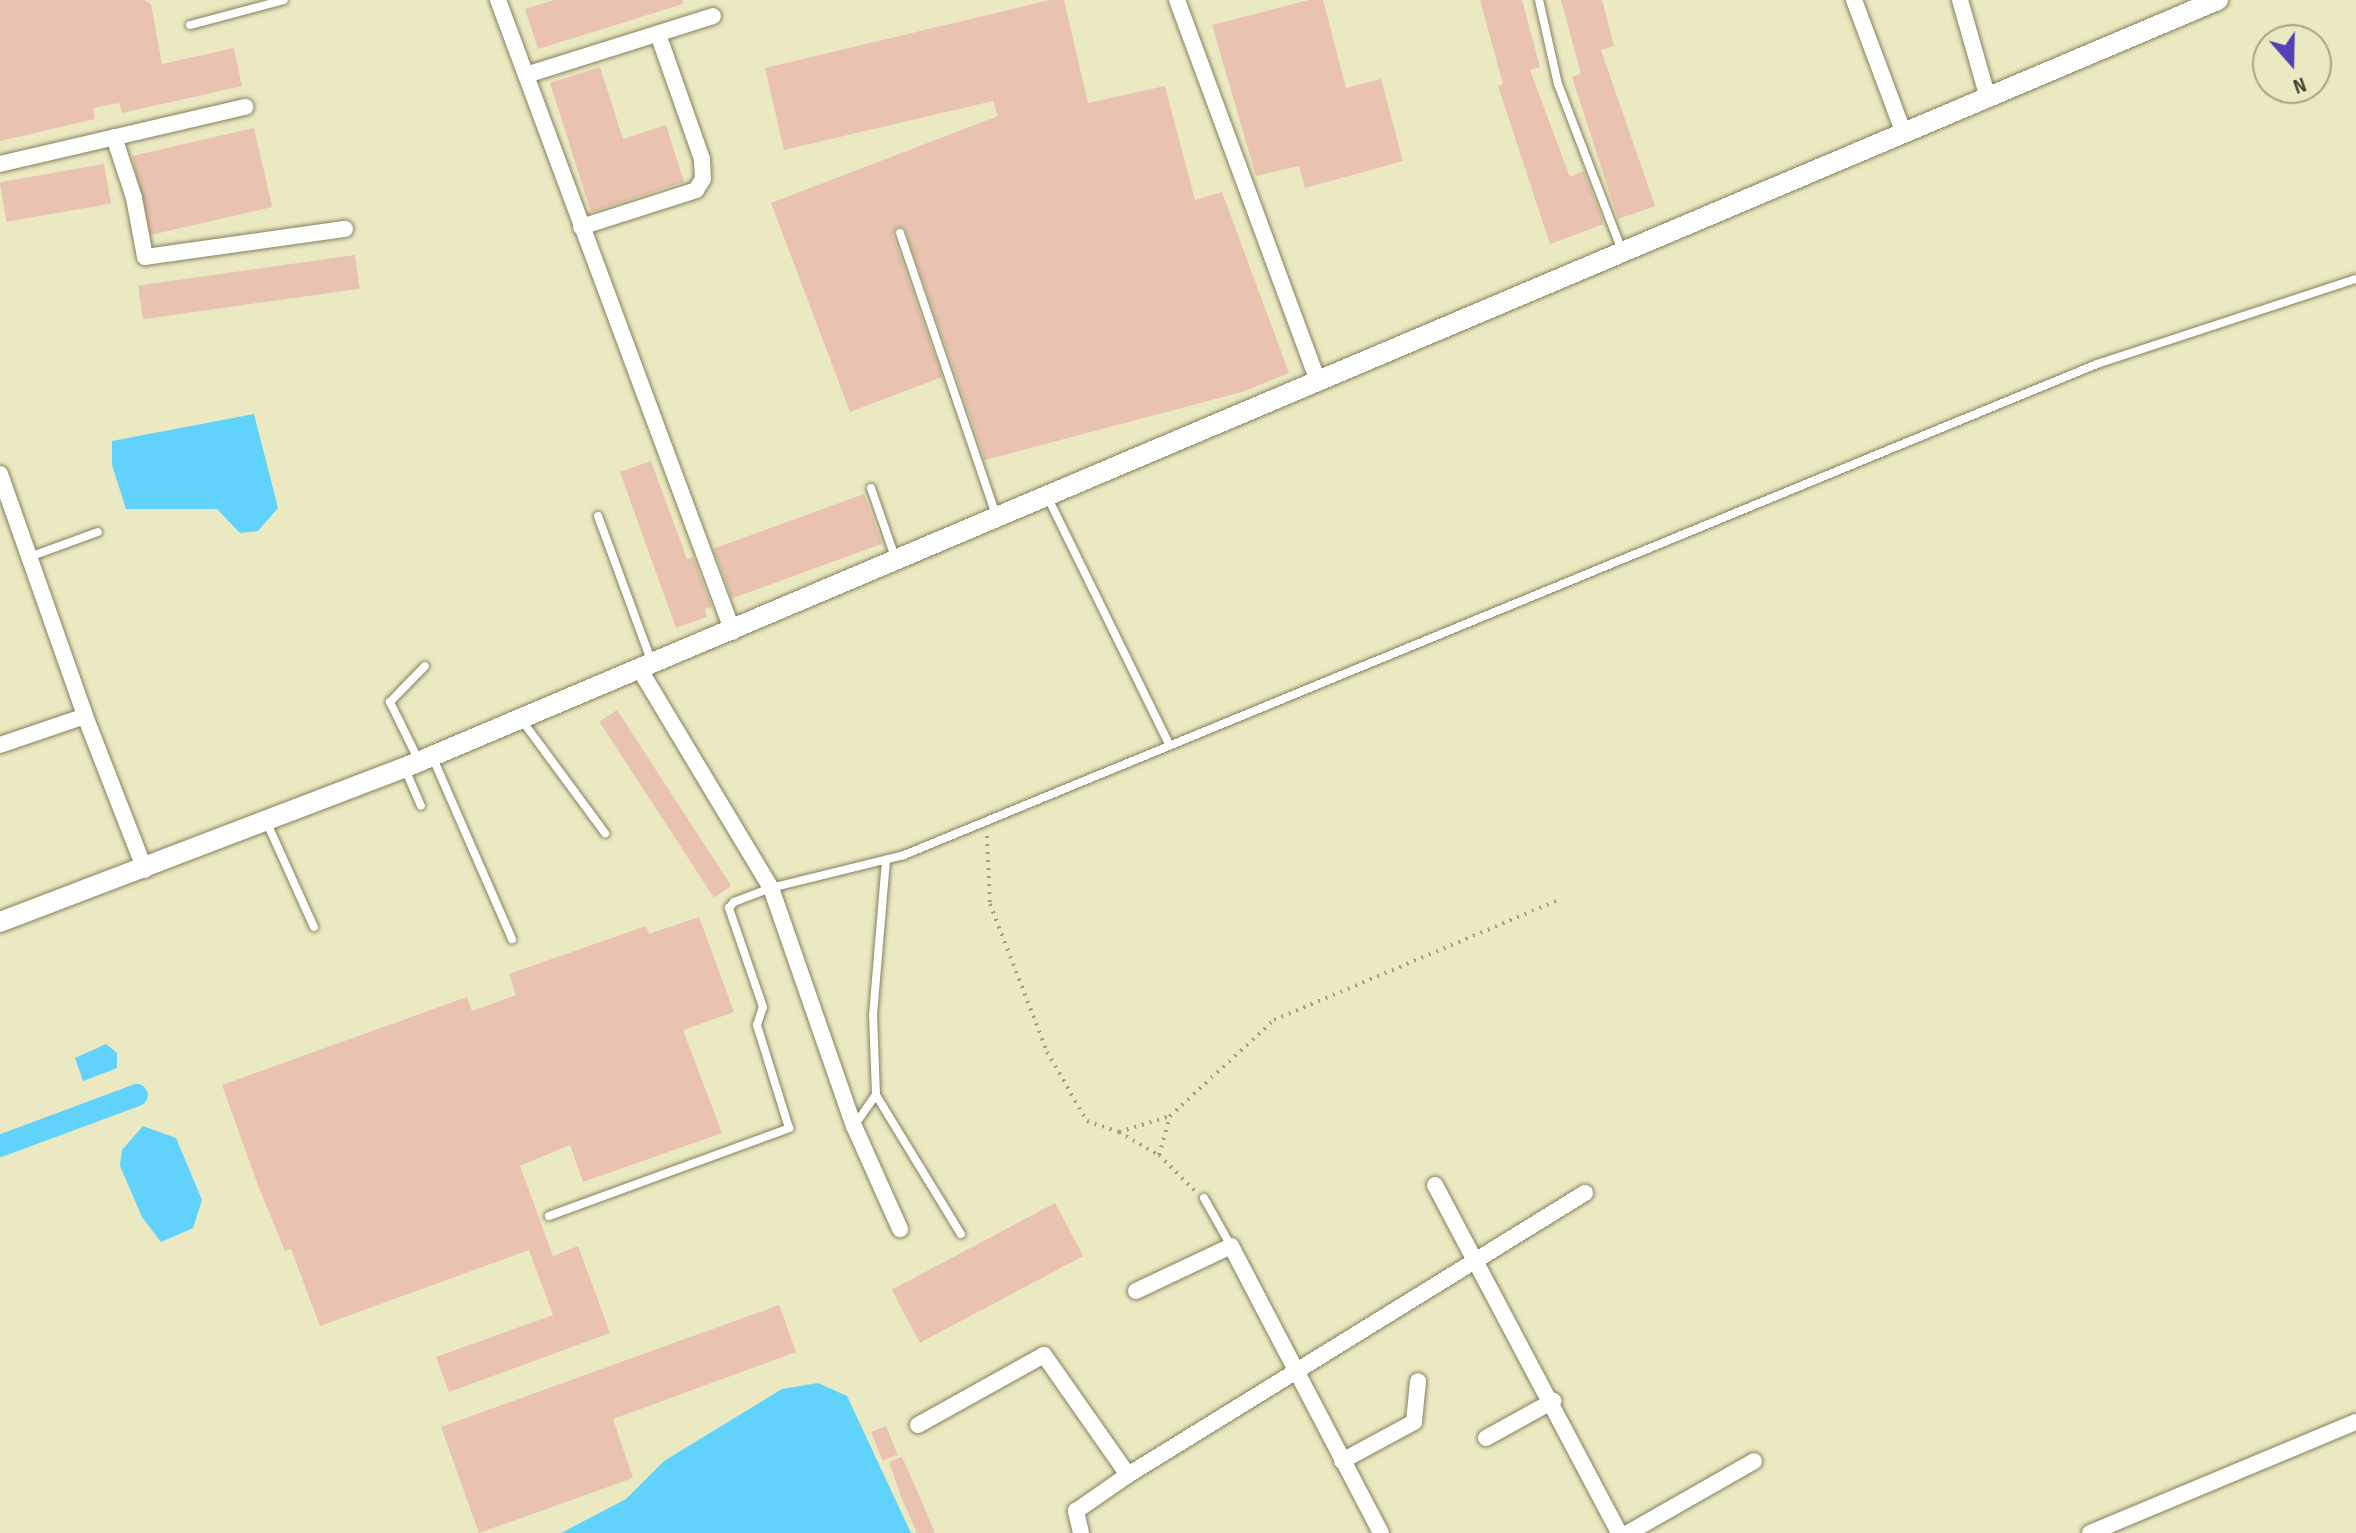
<!DOCTYPE html>
<html>
<head>
<meta charset="utf-8">
<style>
  body { margin:0 }
  #map { position:relative; width:2356px; height:1533px; overflow:hidden; background:#ebe9c2; font-family:"Sofia Sans Condensed",sans-serif }
  div>[style] { position:absolute }
  [style*='--x'] { left:calc(var(--x)*1px); top:calc(var(--y)*1px); width:calc(var(--w)*1px); rotate:calc(var(--a)*1deg) }
  .water>* { inset:0; background:#60d2fb }
  .canal>* { height:22px; margin:-11px; padding:0 11px; transform-origin:11px; border-radius:11px; background:#60d2fb }
  .building>* { inset:0; background:#e9c2b1; transform-origin:0 0 }
  .path>* { height:4px; margin-top:-2px; transform-origin:0; background:repeating-linear-gradient(90deg,#a09f82 0 2px,transparent 0 8px) }
  .roads { filter:drop-shadow(0 0 2px #83805d) drop-shadow(0 0 2px #83805d) }
  .service>* { height:8px; margin:-4px; padding:0 4px; transform-origin:4px; border-radius:4px; background:#fff }
  .minor>* { height:16px; margin:-8px; padding:0 8px; transform-origin:8px; border-radius:8px; background:#fff }
  .tertiary>* { height:20px; margin:-10px; padding:0 10px; transform-origin:10px; border-radius:10px; background:#fff }
  span { translate:-50% -50%; white-space:nowrap; text-align:center; line-height:1.15; -webkit-text-stroke:6px #ebe9c2; paint-order:stroke }
  .north { position:absolute; left:2252px; top:24px; width:80px; height:80px; box-sizing:border-box; background:#ebe9c2; border:2px solid #a6a487; border-radius:50%; rotate:160deg; font-size:22px; font-weight:700; line-height:32px; text-align:center; color:#3e3d2e }
  .north::after { content:''; display:block; margin:auto; width:28px; height:36px; background:#5441b8; clip-path:polygon(50% 0,100% 100%,50% 72%,0 100%) }
</style>
</head>
<body>
<div id="map">
  <div class="water">
    <div style="clip-path:polygon(254px 414px,278px 508px,258px 531px,240px 533px,217px 509px,126px 509px,112px 465px,112px 441px)"></div>
    <div style="clip-path:polygon(106px 1044px,117px 1053px,117px 1068px,83px 1081px,75px 1058px)"></div>
    <div style="clip-path:polygon(143px 1126px,176px 1138px,202px 1200px,193px 1228px,161px 1242px,142px 1217px,120px 1166px,122px 1150px)"></div>
    <div style="clip-path:polygon(818px 1383px,847px 1396px,911px 1533px,561px 1533px,626px 1499px,664px 1461px,782px 1389px)"></div>
  </div>
  <div class="canal">
    <div style="--x:0;--y:1146;--w:146;--a:-20.4"></div>
  </div>
  <div class="building">
    <div style="clip-path:polygon(0 0,144px 0,151px 4px,162px 64px,234px 48px,242px 86px,122px 113px,119px 103px,93px 108px,95px 119px,0 141px)"></div>
    <div style="clip-path:polygon(554px 0,683px 0,683px 4px,538px 49px,525px 9px)"></div>
    <div style="clip-path:polygon(1050px 0,1064px 0,1088px 103px,1165px 86px,1195px 200px,1222px 192px,1289px 373px,1242px 392px,985px 460px,905px 228px,897px 227px,893px 235px,942px 377px,850px 412px,771px 203px,998px 116px,993px 101px,784px 150px,765px 68px)"></div>
    <div style="clip-path:polygon(1309px 0,1323px 0,1346px 88px,1381px 79px,1403px 161px,1305px 188px,1299px 166px,1256px 176px,1212px 25px)"></div>
    <div style="clip-path:polygon(1480px 0,1522px 0,1540px 67px,1530px 70px,1570px 177px,1584px 171px,1604px 224px,1550px 244px,1498px 86px,1503px 84px)"></div>
    <div style="clip-path:polygon(1561px 0,1602px 0,1614px 46px,1601px 50px,1655px 206px,1618px 219px,1572px 77px,1581px 74px)"></div>
    <div style="clip-path:polygon(600px 67px,623px 139px,666px 125px,684px 182px,591px 212px,550px 83px)"></div>
    <div style="left:254px;top:128px;width:81px;height:125px;rotate:77deg"></div>
    <div style="left:104px;top:164px;width:40px;height:106px;rotate:80deg"></div>
    <div style="left:355px;top:255px;width:34px;height:219px;rotate:82deg"></div>
    <div style="clip-path:polygon(651px 461px,687px 559px,693px 557px,712px 607px,705px 609px,707px 617px,676px 628px,620px 472px)"></div>
    <div style="left:864px;top:494px;width:53px;height:160px;rotate:70deg"></div>
    <div style="left:617px;top:710px;width:210px;height:21px;rotate:57deg"></div>
    <div style="clip-path:polygon(699px 917px,734px 1012px,683px 1030px,722px 1133px,583px 1182px,570px 1145px,520px 1166px,553px 1256px,578px 1246px,610px 1333px,449px 1392px,436px 1357px,553px 1315px,529px 1250px,320px 1326px,291px 1249px,285px 1251px,259px 1188px,222px 1085px,467px 997px,472px 1011px,516px 995px,509px 974px,646px 926px,649px 934px)"></div>
    <div style="left:1055px;top:1203px;width:60px;height:185px;rotate:62deg"></div>
    <div style="clip-path:polygon(779px 1305px,796px 1352px,613px 1419px,633px 1478px,479px 1533px,441px 1427px)"></div>
    <div style="left:886px;top:1426px;width:31px;height:16px;rotate:68deg"></div>
    <div style="clip-path:polygon(902px 1457px,922px 1502px,935px 1533px,917px 1533px,902px 1499px,889px 1462px)"></div>
  </div>
  <div class="path">
    <div style="--x:987;--y:836;--w:68;--a:87.5"></div>
    <div style="--x:990;--y:904;--w:159;--a:68.9"></div>
    <div style="--x:1047;--y:1052;--w:80;--a:59.9"></div>
    <div style="--x:1087;--y:1121;--w:34;--a:19"></div>
    <div style="--x:1119;--y:1132;--w:53;--a:-17.4"></div>
    <div style="--x:1170;--y:1116;--w:142;--a:-42.7"></div>
    <div style="--x:1274;--y:1020;--w:311;--a:-22.9"></div>
    <div style="--x:1119;--y:1132;--w:46;--a:29.9"></div>
    <div style="--x:1159;--y:1155;--w:51;--a:45"></div>
    <div style="--x:1159;--y:1155;--w:41;--a:-74.2"></div>
  </div>
  <div class="roads">
    <div class="service">
      <div style="--x:1539;--y:0;--w:86;--a:77.3"></div>
      <div style="--x:1558;--y:84;--w:181;--a:69"></div>
      <div style="--x:190;--y:25;--w:97;--a:-14.9"></div>
      <div style="--x:900;--y:233;--w:298;--a:71.2"></div>
      <div style="--x:871;--y:488;--w:76;--a:70.9"></div>
      <div style="--x:1048;--y:498;--w:274;--a:63.8"></div>
      <div style="--x:598;--y:516;--w:157;--a:69.8"></div>
      <div style="--x:32;--y:556;--w:70;--a:-20"></div>
      <div style="--x:521;--y:719;--w:142;--a:53.6"></div>
      <div style="--x:432;--y:756;--w:200;--a:66.4"></div>
      <div style="--x:419;--y:761;--w:66;--a:-116.2"></div>
      <div style="--x:390;--y:702;--w:50;--a:-45.8"></div>
      <div style="--x:405;--y:769;--w:40;--a:66.6"></div>
      <div style="--x:267;--y:823;--w:114;--a:65.7"></div>
      <div style="--x:876;--y:1095;--w:163;--a:58.6"></div>
      <div style="--x:854;--y:1126;--w:38;--a:-55"></div>
      <div style="--x:876;--y:1095;--w:80;--a:-92.1"></div>
      <div style="--x:873;--y:1015;--w:156;--a:-85.2"></div>
      <div style="--x:1204;--y:1198;--w:55;--a:60.6"></div>
      <div style="--x:549;--y:1216;--w:256;--a:-20.1"></div>
      <div style="--x:789;--y:1128;--w:108;--a:-107.3"></div>
      <div style="--x:757;--y:1025;--w:19;--a:-72"></div>
      <div style="--x:763;--y:1007;--w:105;--a:-109"></div>
      <div style="--x:729;--y:908;--w:8;--a:-50"></div>
      <div style="--x:734;--y:902;--w:40;--a:-21"></div>
      <div style="--x:771;--y:888;--w:137;--a:-13.9"></div>
      <div style="--x:904;--y:855;--w:1290;--a:-22.37"></div>
      <div style="--x:2097;--y:364;--w:273;--a:-18.2"></div>
    </div>
    <div class="minor">
      <div style="--x:498;--y:0;--w:674;--a:69.6"></div>
      <div style="--x:1177;--y:0;--w:408;--a:69.7"></div>
      <div style="--x:1854;--y:0;--w:143;--a:69.5"></div>
      <div style="--x:1960;--y:0;--w:102;--a:74.1"></div>
      <div style="--x:526;--y:75;--w:196;--a:-17.5"></div>
      <div style="--x:114;--y:137;--w:64;--a:71.8"></div>
      <div style="--x:134;--y:198;--w:60;--a:79.4"></div>
      <div style="--x:145;--y:257;--w:202;--a:-8"></div>
      <div style="--x:0;--y:164;--w:252;--a:-13.1"></div>
      <div style="--x:581;--y:227;--w:121;--a:-17.8"></div>
      <div style="--x:696;--y:190;--w:13;--a:-58"></div>
      <div style="--x:703;--y:179;--w:20;--a:-93"></div>
      <div style="--x:702;--y:159;--w:133;--a:-109.4"></div>
      <div style="--x:0;--y:474;--w:256;--a:70.6"></div>
      <div style="--x:85;--y:716;--w:165;--a:68.7"></div>
      <div style="--x:640;--y:670;--w:254;--a:59"></div>
      <div style="--x:771;--y:888;--w:252;--a:70.8"></div>
      <div style="--x:854;--y:1126;--w:113;--a:65.9"></div>
      <div style="--x:0;--y:745;--w:90;--a:-18.8"></div>
      <div style="--x:1435;--y:1185;--w:394;--a:62.1"></div>
      <div style="--x:1136;--y:1291;--w:105;--a:-25.3"></div>
      <div style="--x:1231;--y:1246;--w:324;--a:62.4"></div>
      <div style="--x:918;--y:1425;--w:144;--a:-29.1"></div>
      <div style="--x:1044;--y:1355;--w:146;--a:55"></div>
      <div style="--x:1486;--y:1438;--w:77;--a:-28.9"></div>
      <div style="--x:1342;--y:1461;--w:82;--a:-28.4"></div>
      <div style="--x:1414;--y:1422;--w:41;--a:-84.4"></div>
      <div style="--x:1081;--y:1533;--w:23;--a:-103"></div>
      <div style="--x:1076;--y:1511;--w:63;--a:-34.7"></div>
      <div style="--x:1128;--y:1475;--w:537;--a:-31.68"></div>
      <div style="--x:1628;--y:1533;--w:145;--a:-29.7"></div>
      <div style="--x:2090;--y:1533;--w:288;--a:-22.7"></div>
    </div>
    <div class="tertiary">
      <div style="--x:0;--y:922;--w:432;--a:-20.9"></div>
      <div style="--x:404;--y:768;--w:1970;--a:-22.95"></div>
    </div>
  </div>
  <div class="north">N</div>
</div>
</body>
</html>
